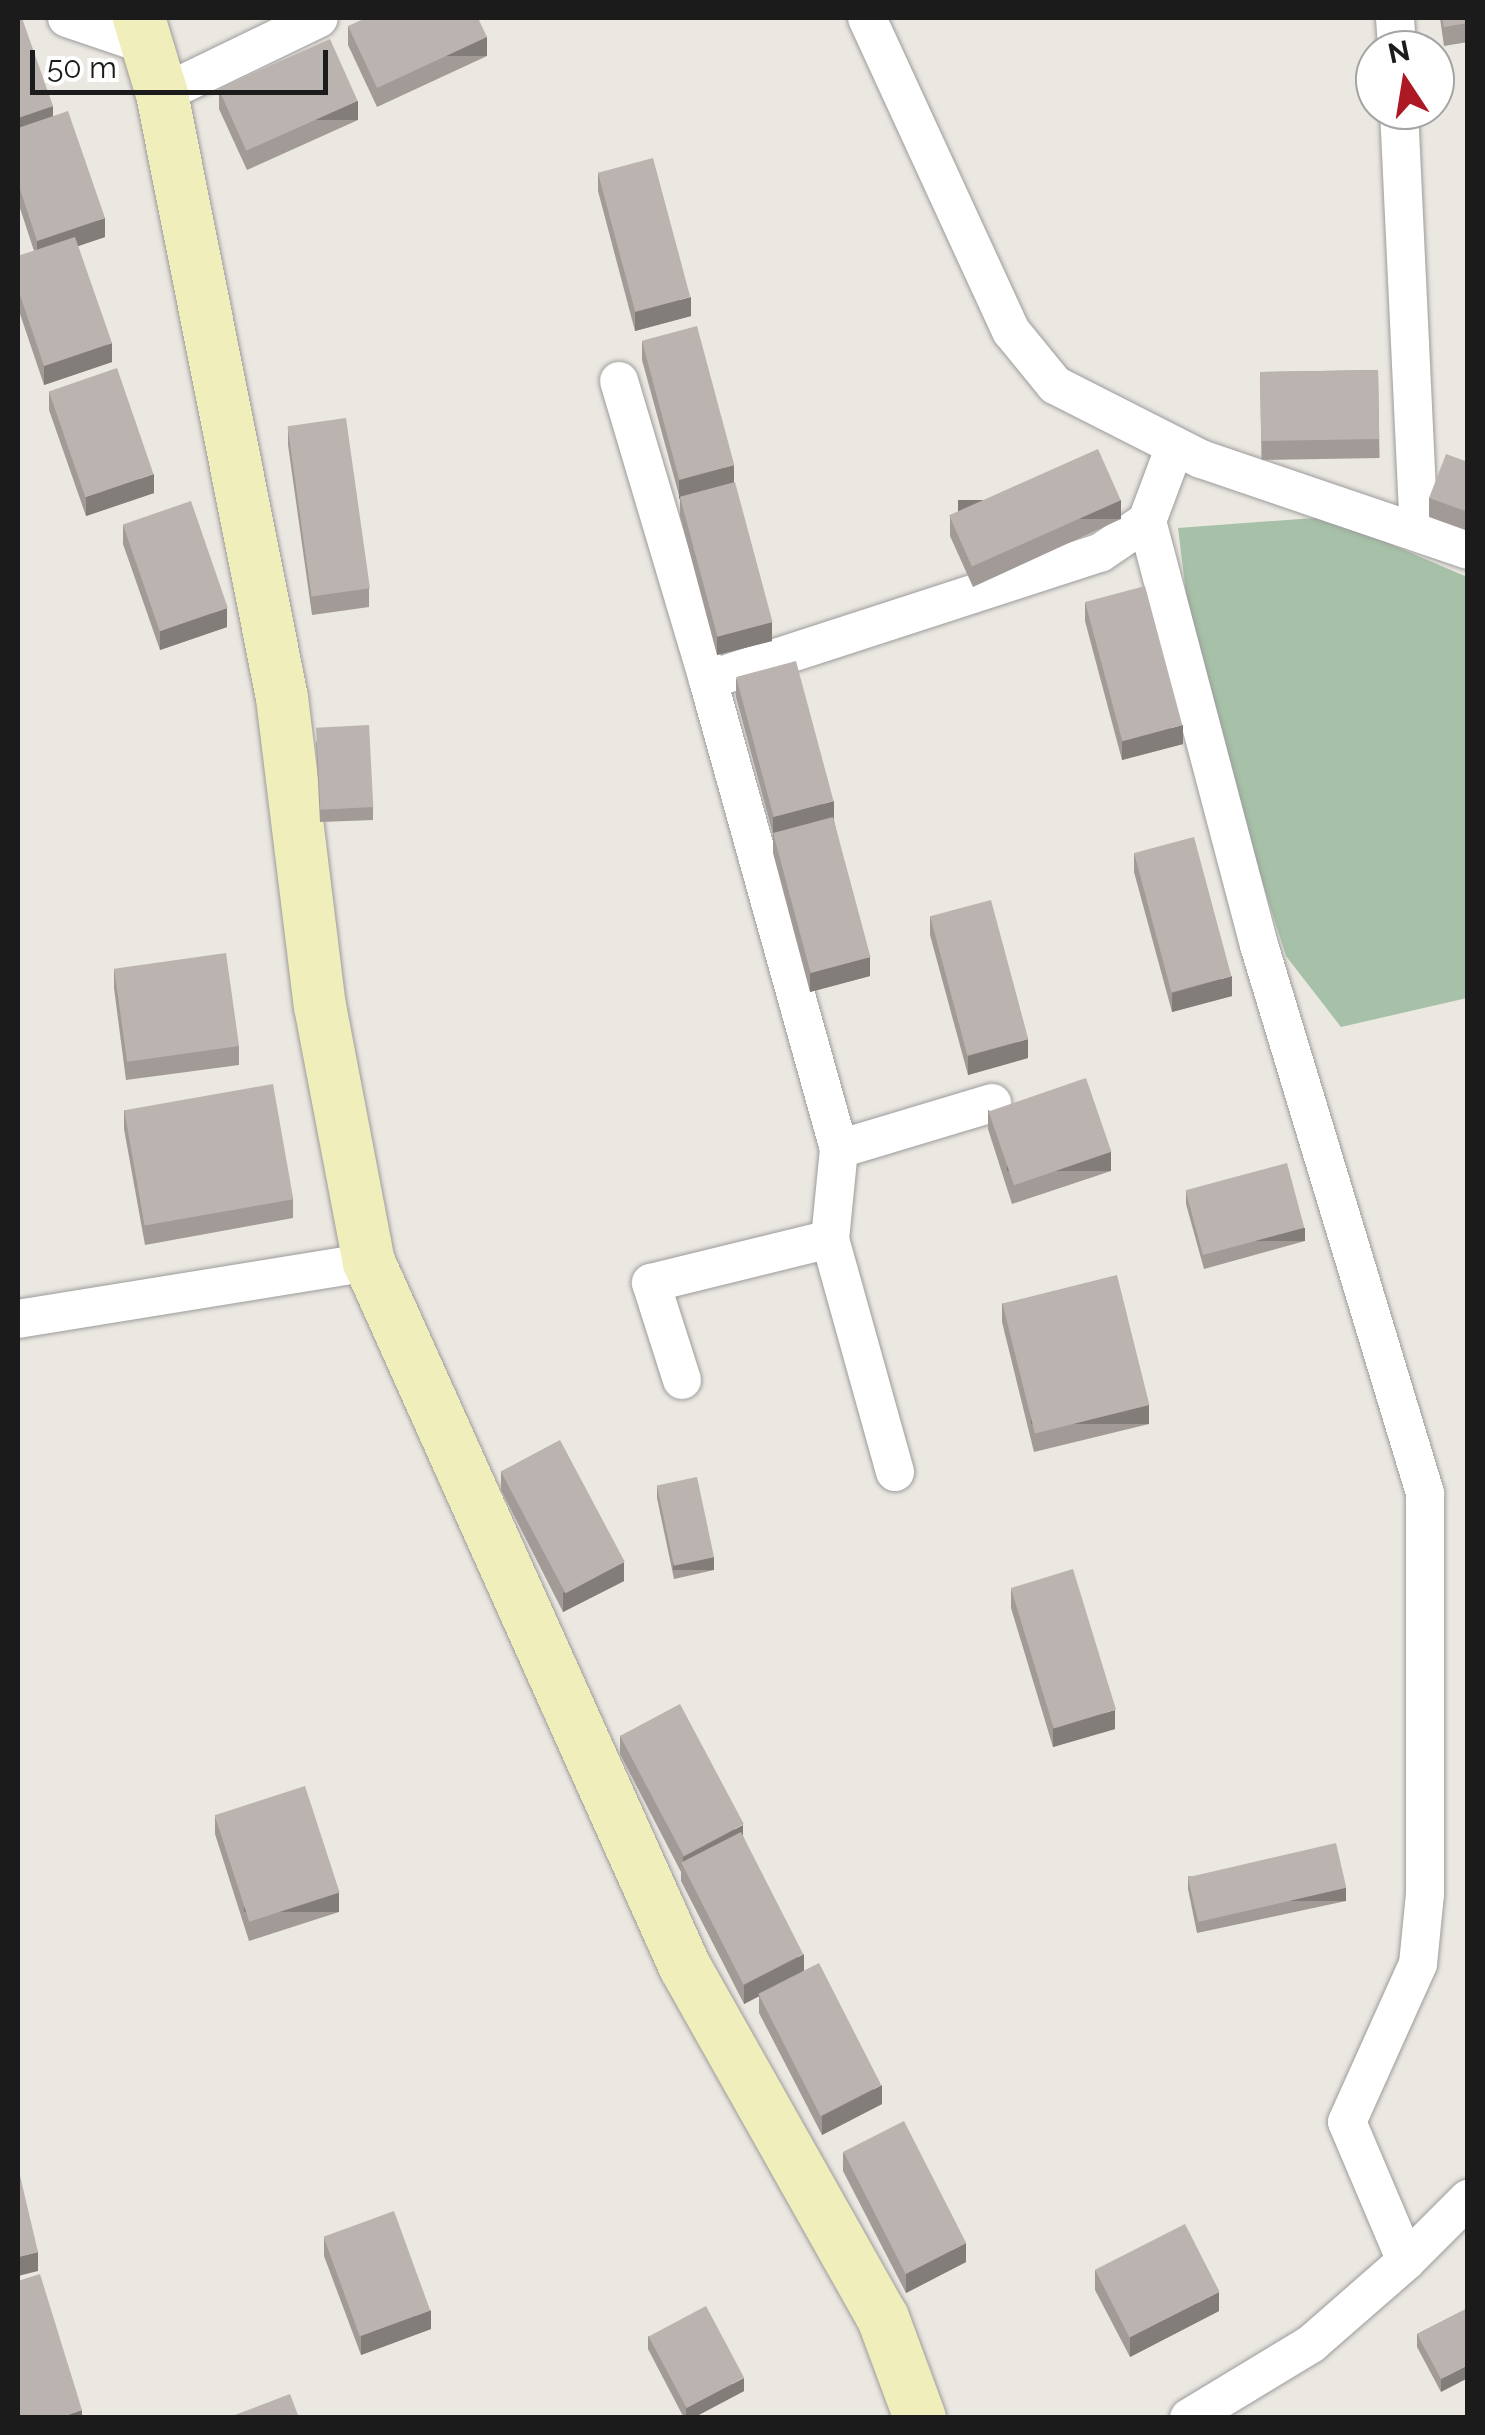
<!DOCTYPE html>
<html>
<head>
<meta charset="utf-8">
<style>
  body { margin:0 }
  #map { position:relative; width:1485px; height:2435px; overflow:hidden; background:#ebe7e1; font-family:Raleway,sans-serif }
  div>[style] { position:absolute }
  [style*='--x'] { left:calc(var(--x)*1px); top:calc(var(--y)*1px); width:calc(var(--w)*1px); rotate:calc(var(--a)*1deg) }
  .cemetery>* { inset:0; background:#a6c1a7 }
  .roads { filter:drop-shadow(0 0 2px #9c9c9c) drop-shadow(0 0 2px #9c9c9c) }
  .street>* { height:38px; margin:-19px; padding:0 19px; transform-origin:19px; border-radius:19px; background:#fff }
  .secondary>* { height:52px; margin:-26px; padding:0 26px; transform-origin:26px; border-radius:26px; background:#f0eeba }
  .wall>* { inset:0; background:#a19a96; transform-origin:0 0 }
  .shaded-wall>* { inset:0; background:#837d7a; transform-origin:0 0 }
  .building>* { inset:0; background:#bbb3af; transform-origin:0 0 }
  span { translate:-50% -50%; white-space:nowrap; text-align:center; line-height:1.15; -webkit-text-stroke:9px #fff; paint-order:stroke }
  .frame { position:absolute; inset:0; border:20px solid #1b1b1b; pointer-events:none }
  .north { position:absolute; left:1355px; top:30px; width:100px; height:100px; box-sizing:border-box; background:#fff; border:2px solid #a4a4a4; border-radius:50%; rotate:348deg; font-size:28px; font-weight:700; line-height:40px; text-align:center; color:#1b1b1b }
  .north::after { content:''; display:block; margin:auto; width:35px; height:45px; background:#ad1825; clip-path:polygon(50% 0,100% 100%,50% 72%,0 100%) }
  .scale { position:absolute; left:30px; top:50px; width:298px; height:45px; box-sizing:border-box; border:5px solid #1b1b1b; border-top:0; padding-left:12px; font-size:30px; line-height:35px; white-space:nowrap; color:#1b1b1b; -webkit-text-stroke:8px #fff; paint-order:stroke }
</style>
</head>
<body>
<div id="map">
  <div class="cemetery">
    <div style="clip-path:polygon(1328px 517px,1467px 577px,1467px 998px,1341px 1027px,1286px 956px,1196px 674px,1178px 528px)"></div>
  </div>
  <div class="roads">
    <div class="street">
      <div style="--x:67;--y:18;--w:81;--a:18.7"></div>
      <div style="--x:867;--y:18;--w:345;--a:65.3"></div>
      <div style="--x:1011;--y:331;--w:70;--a:50.8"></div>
      <div style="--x:1055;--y:385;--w:164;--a:26.9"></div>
      <div style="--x:1201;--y:459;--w:282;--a:18.8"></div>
      <div style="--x:1395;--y:18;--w:32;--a:86"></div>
      <div style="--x:162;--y:94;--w:174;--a:-25.8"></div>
      <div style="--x:1399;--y:110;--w:421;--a:87.3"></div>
      <div style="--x:619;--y:381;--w:312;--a:73.4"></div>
      <div style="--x:708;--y:680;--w:412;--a:-18"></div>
      <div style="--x:1100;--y:553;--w:57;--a:-34.2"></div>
      <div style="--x:1147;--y:521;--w:80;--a:-69.5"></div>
      <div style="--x:1147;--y:521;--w:439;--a:75.2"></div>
      <div style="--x:1259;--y:945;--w:573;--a:73.15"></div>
      <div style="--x:1425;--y:1493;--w:401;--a:90"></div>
      <div style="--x:1425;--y:1894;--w:70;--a:95.7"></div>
      <div style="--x:1418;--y:1964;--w:173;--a:114.2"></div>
      <div style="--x:1347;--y:2122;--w:151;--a:67"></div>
      <div style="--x:708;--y:680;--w:487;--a:74.4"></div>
      <div style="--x:839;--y:1149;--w:160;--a:-16.7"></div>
      <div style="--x:839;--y:1149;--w:90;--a:95.7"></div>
      <div style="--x:830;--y:1239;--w:242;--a:74.4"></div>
      <div style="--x:18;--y:1319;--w:356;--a:-9.2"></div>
      <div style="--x:682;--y:1380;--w:102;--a:-107.7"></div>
      <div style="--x:651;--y:1283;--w:184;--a:-13.8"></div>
      <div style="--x:1189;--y:2418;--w:143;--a:-31.2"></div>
      <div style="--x:1311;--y:2344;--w:126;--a:-41.1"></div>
      <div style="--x:1406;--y:2261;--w:88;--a:-45"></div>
    </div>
    <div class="secondary">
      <div style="--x:139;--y:18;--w:79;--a:73.2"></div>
      <div style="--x:162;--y:94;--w:616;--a:78.76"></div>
      <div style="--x:282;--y:698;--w:310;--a:83"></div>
      <div style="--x:320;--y:1006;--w:261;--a:79.2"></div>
      <div style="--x:369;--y:1262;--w:773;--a:65.86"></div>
      <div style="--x:685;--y:1967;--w:403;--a:60.6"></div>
      <div style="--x:883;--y:2318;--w:107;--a:69.7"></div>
    </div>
  </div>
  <div class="wall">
    <div style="clip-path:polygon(18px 18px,53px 116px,105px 237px,78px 246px,112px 362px,44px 385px,18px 308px,18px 256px,34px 251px,18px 202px)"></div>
    <div style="clip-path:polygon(1440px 18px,1468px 18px,1468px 42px,1444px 46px)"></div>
    <div style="clip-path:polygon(348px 26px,487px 56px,377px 107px,348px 45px)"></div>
    <div style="clip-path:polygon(219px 90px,358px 120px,247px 170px,219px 109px)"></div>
    <div style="clip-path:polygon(598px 172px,691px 316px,635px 331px,598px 191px)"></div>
    <div style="clip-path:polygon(642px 341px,734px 483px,772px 641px,717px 655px,680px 516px,680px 499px,642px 360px)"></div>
    <div style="left:1378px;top:370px;width:88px;height:118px;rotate:89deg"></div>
    <div style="clip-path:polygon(49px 391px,154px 493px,86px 516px,49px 410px)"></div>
    <div style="clip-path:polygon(288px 426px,369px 588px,369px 607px,312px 615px,288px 445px)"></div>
    <div style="clip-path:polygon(1468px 462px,1468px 531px,1429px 517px,1429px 498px)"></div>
    <div style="clip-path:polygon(950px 517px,1121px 519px,973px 587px,950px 536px)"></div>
    <div style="clip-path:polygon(123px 525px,227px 627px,160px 650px,123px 544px)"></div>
    <div style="clip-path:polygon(1085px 602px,1183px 744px,1122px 760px,1085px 621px)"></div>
    <div style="clip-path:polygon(736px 678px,834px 820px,870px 976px,810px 992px,773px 853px,773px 834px,736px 697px)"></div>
    <div style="clip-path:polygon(316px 741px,373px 807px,373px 820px,320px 822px)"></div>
    <div style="clip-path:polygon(1134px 853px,1232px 996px,1172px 1012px,1134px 872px)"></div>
    <div style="clip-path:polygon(930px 916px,1028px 1058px,968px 1075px,930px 935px)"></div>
    <div style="clip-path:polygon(114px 969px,239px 1046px,239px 1065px,126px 1080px,114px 988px)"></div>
    <div style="clip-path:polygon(124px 1110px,293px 1199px,293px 1218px,145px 1245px,124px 1129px)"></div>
    <div style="clip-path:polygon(988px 1110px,1111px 1171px,1012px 1204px,988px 1129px)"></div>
    <div style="clip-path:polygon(1186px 1191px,1305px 1241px,1204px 1269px,1186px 1204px)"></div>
    <div style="clip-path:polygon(1002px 1303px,1149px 1424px,1034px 1452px,1002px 1322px)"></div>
    <div style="clip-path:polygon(501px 1471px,624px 1581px,563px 1612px,501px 1490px)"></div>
    <div style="clip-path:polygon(657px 1485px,714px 1570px,674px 1579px,657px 1498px)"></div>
    <div style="clip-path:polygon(1011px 1589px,1115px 1729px,1053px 1747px,1011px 1608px)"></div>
    <div style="clip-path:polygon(620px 1735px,743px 1836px,804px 1971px,882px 2104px,822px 2135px,759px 2013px,759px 1996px,744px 2004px,681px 1881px,681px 1872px,620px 1754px)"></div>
    <div style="clip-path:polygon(215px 1815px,339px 1912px,249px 1941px,215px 1834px)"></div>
    <div style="clip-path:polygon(1188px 1876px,1346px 1901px,1197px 1933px,1188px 1889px)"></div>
    <div style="clip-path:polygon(843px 2152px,966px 2262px,906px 2293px,843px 2171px)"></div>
    <div style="clip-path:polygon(324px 2237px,431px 2329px,361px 2355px,324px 2256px)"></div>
    <div style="clip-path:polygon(1095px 2270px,1219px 2311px,1130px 2357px,1095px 2290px)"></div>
    <div style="clip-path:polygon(1468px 2308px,1441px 2392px,1417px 2347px,1417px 2334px)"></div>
    <div style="clip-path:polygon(648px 2336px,744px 2391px,693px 2418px,684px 2418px,648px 2349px)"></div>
  </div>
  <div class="shaded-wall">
    <div style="left:487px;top:37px;width:19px;height:121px;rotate:90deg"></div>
    <div style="left:358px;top:101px;width:19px;height:122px;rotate:90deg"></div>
    <div style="clip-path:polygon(53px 106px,53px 125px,18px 137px,18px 118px)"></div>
    <div style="clip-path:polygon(105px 218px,105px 237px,37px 260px,37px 241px)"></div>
    <div style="clip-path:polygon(691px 297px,691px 316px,635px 331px,635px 312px)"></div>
    <div style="clip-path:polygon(112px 343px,112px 362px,44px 385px,44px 366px)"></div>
    <div style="clip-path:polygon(734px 465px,734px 484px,679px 499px,679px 480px)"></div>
    <div style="clip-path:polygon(154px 474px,154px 493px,86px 516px,86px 497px)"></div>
    <div style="left:1121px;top:500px;width:19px;height:163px;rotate:90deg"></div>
    <div style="clip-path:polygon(227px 608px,227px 627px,160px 650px,160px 631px)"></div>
    <div style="clip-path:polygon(772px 622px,772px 641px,717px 655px,717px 636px)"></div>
    <div style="clip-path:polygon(1183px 725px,1183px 744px,1122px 760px,1122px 741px)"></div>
    <div style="clip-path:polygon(834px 801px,834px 820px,773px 836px,773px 817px)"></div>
    <div style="clip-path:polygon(870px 957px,870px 976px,810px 992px,810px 973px)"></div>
    <div style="clip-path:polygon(1232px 976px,1232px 996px,1172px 1012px,1172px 993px)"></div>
    <div style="clip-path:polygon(1028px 1039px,1028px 1058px,968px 1075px,968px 1056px)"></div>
    <div style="left:1111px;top:1152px;width:19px;height:104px;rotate:90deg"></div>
    <div style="left:1305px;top:1228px;width:13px;height:105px;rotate:90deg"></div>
    <div style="left:1149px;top:1405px;width:19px;height:118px;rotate:90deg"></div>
    <div style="left:714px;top:1557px;width:13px;height:41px;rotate:90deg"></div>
    <div style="clip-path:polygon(624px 1562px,624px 1581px,563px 1612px,563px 1593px)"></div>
    <div style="clip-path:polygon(1115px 1710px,1115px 1729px,1053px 1747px,1053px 1728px)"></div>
    <div style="clip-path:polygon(743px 1825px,743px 1845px,683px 1866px,683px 1857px)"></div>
    <div style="left:1346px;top:1888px;width:13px;height:152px;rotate:90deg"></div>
    <div style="left:339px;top:1893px;width:19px;height:95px;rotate:90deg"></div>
    <div style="clip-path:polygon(804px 1954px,804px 1973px,744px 2004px,744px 1985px)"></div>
    <div style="clip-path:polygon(882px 2085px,882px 2104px,822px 2135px,822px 2116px)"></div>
    <div style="clip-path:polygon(966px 2243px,966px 2262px,906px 2293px,906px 2274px)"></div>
    <div style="clip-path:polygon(38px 2252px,38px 2271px,18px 2276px,18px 2257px)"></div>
    <div style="clip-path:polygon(1219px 2292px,1219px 2311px,1130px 2357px,1130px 2337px)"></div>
    <div style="clip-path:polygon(431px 2310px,431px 2329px,361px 2355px,361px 2336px)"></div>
    <div style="clip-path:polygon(1468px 2365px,1468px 2378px,1441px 2392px,1441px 2379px)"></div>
    <div style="clip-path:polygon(744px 2378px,744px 2391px,693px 2418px,686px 2418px,686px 2408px)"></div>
    <div style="clip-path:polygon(82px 2410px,82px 2418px,58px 2418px)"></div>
  </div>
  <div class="building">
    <div style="clip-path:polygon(18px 18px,22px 18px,53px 106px,18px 118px)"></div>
    <div style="clip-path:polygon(366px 18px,478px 18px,487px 37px,377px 88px,348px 26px)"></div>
    <div style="clip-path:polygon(1442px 18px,1468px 18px,1468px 23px,1444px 27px)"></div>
    <div style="left:330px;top:39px;width:68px;height:122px;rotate:66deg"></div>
    <div style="clip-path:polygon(68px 111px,105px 218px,37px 241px,18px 183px,18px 128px)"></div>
    <div style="left:653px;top:158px;width:144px;height:57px;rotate:75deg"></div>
    <div style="clip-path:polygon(75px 237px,112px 343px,44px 366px,18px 289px,18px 256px)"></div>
    <div style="left:697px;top:326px;width:144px;height:57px;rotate:75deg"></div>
    <div style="left:117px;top:368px;width:112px;height:72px;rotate:71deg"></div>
    <div style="left:1378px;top:370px;width:69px;height:118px;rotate:89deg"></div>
    <div style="left:346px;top:418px;width:172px;height:59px;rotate:82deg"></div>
    <div style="left:1098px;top:449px;width:56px;height:163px;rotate:66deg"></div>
    <div style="clip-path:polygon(1446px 454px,1468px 462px,1468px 512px,1429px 498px)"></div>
    <div style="left:735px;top:482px;width:145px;height:57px;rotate:75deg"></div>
    <div style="left:191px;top:501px;width:113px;height:72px;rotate:71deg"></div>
    <div style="left:1145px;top:586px;width:144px;height:62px;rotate:75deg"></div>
    <div style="left:796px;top:661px;width:145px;height:62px;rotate:75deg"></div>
    <div style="left:369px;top:725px;width:82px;height:53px;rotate:87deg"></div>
    <div style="left:833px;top:817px;width:145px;height:62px;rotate:75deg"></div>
    <div style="left:1194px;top:837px;width:144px;height:62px;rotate:75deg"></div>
    <div style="left:991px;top:900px;width:144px;height:63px;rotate:75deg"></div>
    <div style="left:226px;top:953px;width:94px;height:113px;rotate:82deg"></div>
    <div style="left:1086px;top:1078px;width:78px;height:103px;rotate:71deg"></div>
    <div style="left:273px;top:1084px;width:117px;height:151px;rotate:80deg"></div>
    <div style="left:1287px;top:1163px;width:67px;height:105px;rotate:75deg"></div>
    <div style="left:1117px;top:1275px;width:134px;height:118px;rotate:76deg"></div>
    <div style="left:560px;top:1440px;width:138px;height:67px;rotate:62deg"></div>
    <div style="left:697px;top:1477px;width:82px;height:41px;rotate:78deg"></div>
    <div style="left:1073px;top:1569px;width:147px;height:65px;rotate:73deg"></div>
    <div style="left:680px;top:1704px;width:136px;height:68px;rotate:62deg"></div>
    <div style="left:305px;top:1786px;width:112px;height:95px;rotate:72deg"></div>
    <div style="left:741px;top:1832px;width:137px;height:67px;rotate:63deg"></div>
    <div style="left:1336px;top:1843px;width:46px;height:152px;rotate:77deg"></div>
    <div style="left:819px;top:1963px;width:137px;height:68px;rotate:63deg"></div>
    <div style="left:904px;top:2121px;width:137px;height:68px;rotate:63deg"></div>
    <div style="clip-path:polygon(18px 2167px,38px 2252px,18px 2257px)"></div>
    <div style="left:394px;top:2211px;width:106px;height:75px;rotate:70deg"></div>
    <div style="left:1185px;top:2224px;width:76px;height:101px;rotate:63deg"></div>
    <div style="clip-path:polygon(40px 2274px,82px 2410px,58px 2418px,18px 2418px,18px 2281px)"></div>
    <div style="left:706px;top:2306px;width:81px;height:65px;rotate:62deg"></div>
    <div style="clip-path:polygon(1468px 2308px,1468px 2365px,1441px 2379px,1417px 2334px)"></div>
    <div style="clip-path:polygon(290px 2394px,299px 2418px,227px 2418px)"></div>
  </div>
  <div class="frame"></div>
  <div class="north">N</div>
  <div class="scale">50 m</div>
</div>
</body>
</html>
